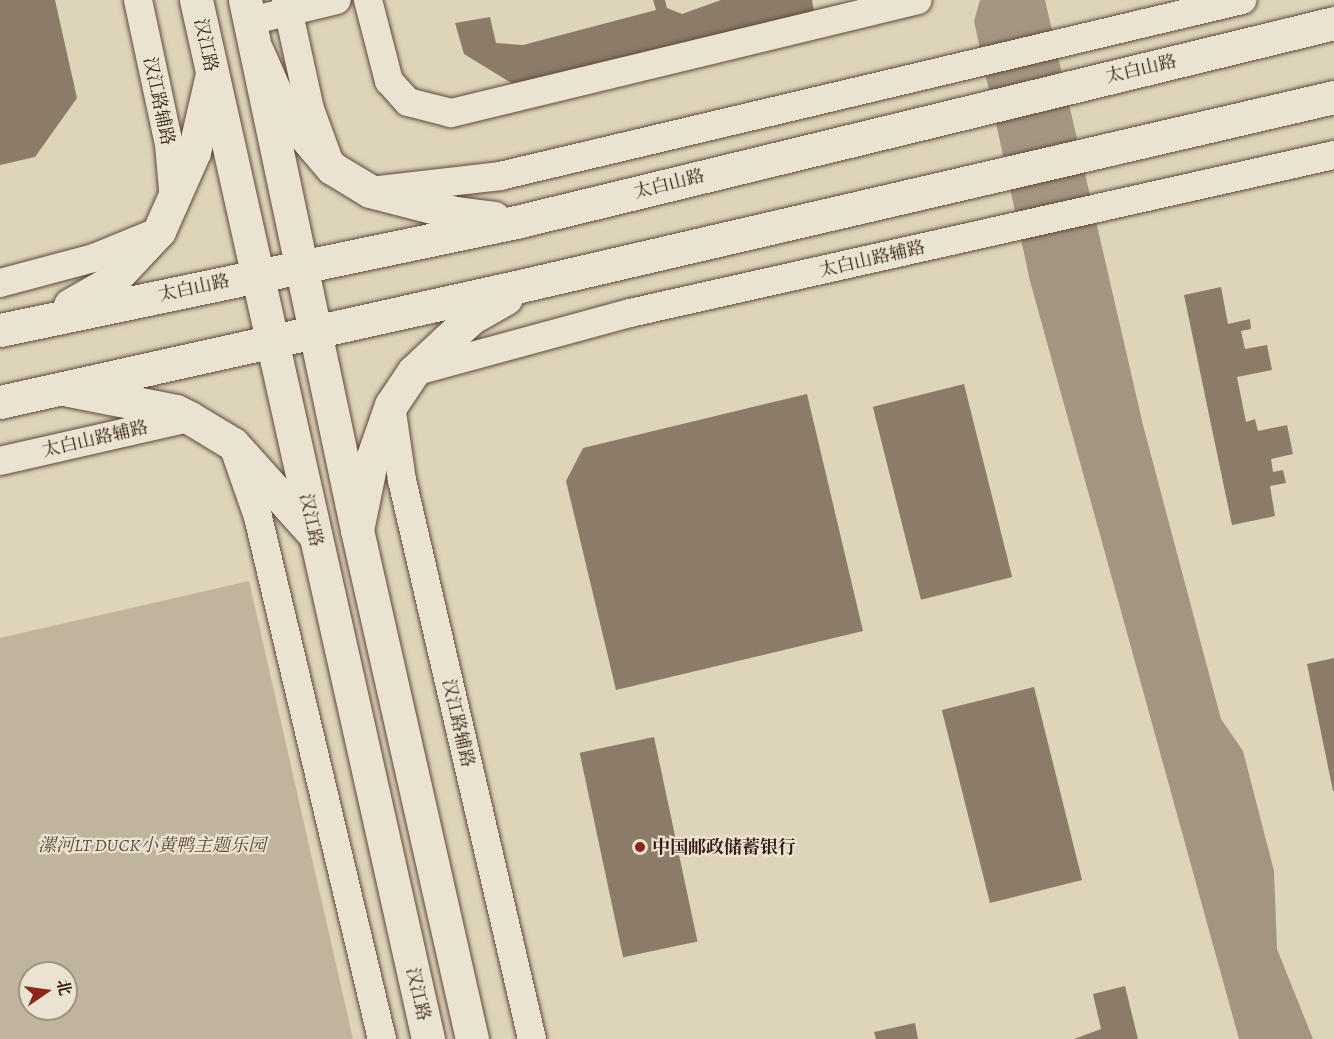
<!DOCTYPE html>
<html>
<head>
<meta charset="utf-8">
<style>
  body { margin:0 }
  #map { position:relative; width:1334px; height:1039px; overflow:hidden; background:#ded4ba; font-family:Alegreya,"Noto Serif SC",serif }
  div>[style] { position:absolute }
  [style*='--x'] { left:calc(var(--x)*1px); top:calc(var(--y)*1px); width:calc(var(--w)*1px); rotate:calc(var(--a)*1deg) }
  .green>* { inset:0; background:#c1b49d }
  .water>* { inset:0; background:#a49580 }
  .building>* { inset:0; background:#8c7b68; transform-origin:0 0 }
  .roads { filter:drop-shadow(0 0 2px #5e483a) drop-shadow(0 0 2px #5e483a) }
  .minor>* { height:28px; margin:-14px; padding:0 14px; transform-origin:14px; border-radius:14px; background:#eae3d2 }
  .tertiary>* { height:33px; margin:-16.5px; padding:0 16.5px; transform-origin:16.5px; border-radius:16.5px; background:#eae3d2 }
  .secondary>* { height:33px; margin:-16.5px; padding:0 16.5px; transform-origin:16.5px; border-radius:16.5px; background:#eae3d2 }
  .dots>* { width:16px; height:16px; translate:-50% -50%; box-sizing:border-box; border:3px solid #eae3d2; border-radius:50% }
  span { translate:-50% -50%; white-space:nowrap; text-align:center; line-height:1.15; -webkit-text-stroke:4.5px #eae3d2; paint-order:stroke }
  .street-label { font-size:18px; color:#341a10 }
  .park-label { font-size:18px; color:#5e483a; font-style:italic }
  .poi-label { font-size:18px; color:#341a10; font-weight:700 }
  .left { translate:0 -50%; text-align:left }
  .north { position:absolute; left:18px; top:961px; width:60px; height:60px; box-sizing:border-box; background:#eae3d2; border:2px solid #a19384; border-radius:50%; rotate:77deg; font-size:16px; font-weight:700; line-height:24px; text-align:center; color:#341a10 }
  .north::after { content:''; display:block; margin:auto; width:21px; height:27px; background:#8f2418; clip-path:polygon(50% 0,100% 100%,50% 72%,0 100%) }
</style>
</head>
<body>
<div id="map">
  <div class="green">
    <div style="clip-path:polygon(evenodd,249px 581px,353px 1039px,0 1039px,0 638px,249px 581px,30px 973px,66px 973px,66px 1009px,30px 1009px,30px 973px)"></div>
  </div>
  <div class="water">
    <div style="clip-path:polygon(980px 0,1045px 0,1143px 425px,1221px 719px,1243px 751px,1274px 871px,1277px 949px,1313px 1039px,1239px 1039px,1030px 281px,974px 21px)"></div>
  </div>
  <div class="building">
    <div style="clip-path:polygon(0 0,55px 0,77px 98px,35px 157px,0 165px)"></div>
    <div style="clip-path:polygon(653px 0,665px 0,667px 8px,682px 14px,721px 0,812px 0,814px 12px,513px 84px,464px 54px,455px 23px,490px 17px,496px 43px,523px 45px,656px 10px)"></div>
    <div style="clip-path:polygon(1221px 287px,1228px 324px,1250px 319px,1251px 329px,1241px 331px,1245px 349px,1267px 345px,1272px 370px,1237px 377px,1246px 422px,1255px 419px,1258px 431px,1287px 425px,1293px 454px,1271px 459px,1273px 472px,1283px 470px,1286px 483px,1270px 486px,1275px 516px,1232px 525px,1184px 295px)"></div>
    <div style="left:964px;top:384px;width:199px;height:94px;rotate:76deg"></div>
    <div style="clip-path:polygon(807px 394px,863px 631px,616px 690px,566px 481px,583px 448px)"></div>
    <div style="clip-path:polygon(1334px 658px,1334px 791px,1333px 791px,1307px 664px)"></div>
    <div style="left:1034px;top:687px;width:199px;height:95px;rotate:76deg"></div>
    <div style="left:654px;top:737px;width:209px;height:76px;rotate:78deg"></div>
    <div style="clip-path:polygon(1125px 986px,1138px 1039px,1074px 1039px,1101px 1029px,1093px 994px)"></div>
    <div style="clip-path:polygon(915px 1023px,918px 1039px,876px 1039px,874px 1032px)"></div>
  </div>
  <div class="roads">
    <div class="minor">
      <div style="--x:138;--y:0;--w:147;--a:77.9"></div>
      <div style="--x:169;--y:144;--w:57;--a:85"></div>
      <div style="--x:286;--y:0;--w:112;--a:77.6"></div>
      <div style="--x:310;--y:109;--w:55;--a:69.9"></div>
      <div style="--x:368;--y:0;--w:84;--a:75.5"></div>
      <div style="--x:389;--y:81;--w:28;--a:48"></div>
      <div style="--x:408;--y:102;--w:44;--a:14.3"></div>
      <div style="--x:451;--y:113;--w:480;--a:-13.6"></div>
      <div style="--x:250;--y:21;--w:89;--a:-13.6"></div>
      <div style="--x:378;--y:190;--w:123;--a:-6.5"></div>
      <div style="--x:500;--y:176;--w:763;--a:-13.34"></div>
      <div style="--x:0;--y:283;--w:97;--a:-14.9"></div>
      <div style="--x:94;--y:258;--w:68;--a:-22.4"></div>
      <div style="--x:413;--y:372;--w:225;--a:-15.2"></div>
      <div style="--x:630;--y:313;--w:722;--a:-12.65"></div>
      <div style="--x:391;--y:405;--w:76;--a:81.7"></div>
      <div style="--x:402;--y:480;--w:574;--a:76.91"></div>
      <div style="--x:234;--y:448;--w:73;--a:70.8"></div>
      <div style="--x:258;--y:517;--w:537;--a:76.64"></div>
      <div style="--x:0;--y:461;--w:195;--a:-12.8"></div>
    </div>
    <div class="tertiary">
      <div style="--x:196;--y:0;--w:1065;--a:77.41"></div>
      <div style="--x:245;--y:0;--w:542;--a:78.07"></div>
      <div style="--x:357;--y:530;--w:522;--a:77.27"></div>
    </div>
    <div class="secondary">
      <div style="--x:257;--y:51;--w:67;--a:66.1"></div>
      <div style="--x:284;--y:112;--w:74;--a:49.4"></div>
      <div style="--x:332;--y:168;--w:44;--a:31.2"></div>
      <div style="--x:370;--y:191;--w:88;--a:14.5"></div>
      <div style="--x:455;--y:213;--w:39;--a:7"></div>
      <div style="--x:70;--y:305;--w:48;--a:-29.7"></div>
      <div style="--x:112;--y:281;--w:69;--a:-46.8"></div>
      <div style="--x:159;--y:231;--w:86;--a:-66.1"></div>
      <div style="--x:194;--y:152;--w:80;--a:-77"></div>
      <div style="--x:0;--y:330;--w:527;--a:-11.82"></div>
      <div style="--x:516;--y:222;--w:842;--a:-13.67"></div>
      <div style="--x:69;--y:390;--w:109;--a:11.1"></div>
      <div style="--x:176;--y:411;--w:16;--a:27"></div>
      <div style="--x:190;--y:418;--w:50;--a:31.2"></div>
      <div style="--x:233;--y:444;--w:121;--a:48"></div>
      <div style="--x:0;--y:402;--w:542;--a:-12.57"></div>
      <div style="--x:529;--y:284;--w:826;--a:-13.08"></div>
      <div style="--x:357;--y:530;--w:69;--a:-78.4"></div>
      <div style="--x:371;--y:462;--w:60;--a:-70.7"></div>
      <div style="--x:391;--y:405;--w:40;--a:-56"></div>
      <div style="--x:413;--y:372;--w:79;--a:-43"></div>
      <div style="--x:471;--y:318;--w:40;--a:-29.7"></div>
    </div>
  </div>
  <div class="dots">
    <div style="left:640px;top:847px;background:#8f2418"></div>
  </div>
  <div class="street-label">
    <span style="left:206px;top:45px;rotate:78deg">汉江路</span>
    <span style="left:1141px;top:69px;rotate:-13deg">太白山路</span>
    <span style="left:159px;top:101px;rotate:78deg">汉江路辅路</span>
    <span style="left:669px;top:184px;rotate:-14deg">太白山路</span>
    <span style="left:872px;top:259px;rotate:-13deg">太白山路辅路</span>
    <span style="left:194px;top:288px;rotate:-12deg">太白山路</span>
    <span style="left:95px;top:439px;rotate:-13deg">太白山路辅路</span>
    <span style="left:311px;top:520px;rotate:78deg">汉江路</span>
    <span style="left:458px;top:723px;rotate:77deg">汉江路辅路</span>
    <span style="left:418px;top:994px;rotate:77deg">汉江路</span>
  </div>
  <div class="park-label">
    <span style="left:152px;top:845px">漯河LT DUCK小黄鸭主题乐园</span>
  </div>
  <div class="poi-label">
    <span class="left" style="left:652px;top:847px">中国邮政储蓄银行</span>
  </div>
  <div class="north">北</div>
</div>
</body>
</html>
